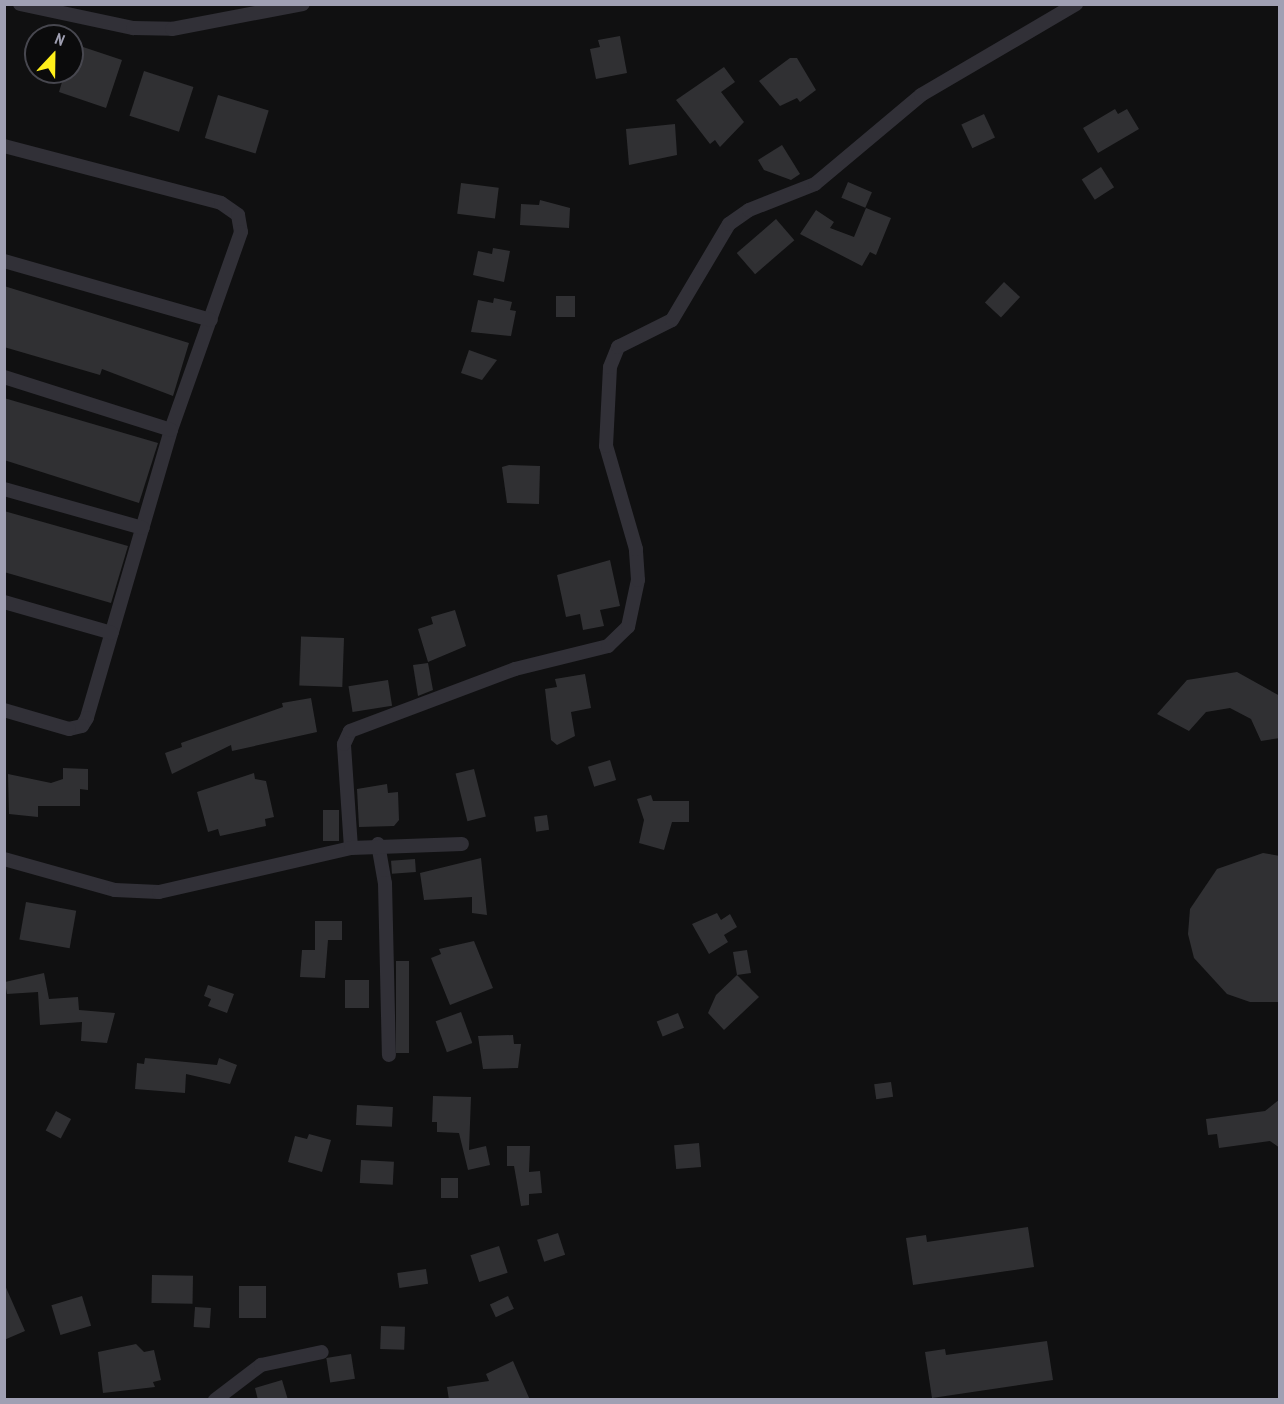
<!DOCTYPE html>
<html>
<head>
<meta charset="utf-8">
<style>
  body { margin:0 }
  #map { position:relative; width:1284px; height:1404px; overflow:hidden; background:#101011; font-family:"PT Sans Narrow",sans-serif }
  div>[style] { position:absolute }
  [style*='--x'] { left:calc(var(--x)*1px); top:calc(var(--y)*1px); width:calc(var(--w)*1px); rotate:calc(var(--a)*1deg) }
  .building>* { inset:0; background:#303033; transform-origin:0 0 }
  .minor>* { height:14px; margin:-7px; padding:0 7px; transform-origin:7px; border-radius:7px; background:#313037 }
  span { translate:-50% -50%; white-space:nowrap; text-align:center; line-height:1.15; -webkit-text-stroke:5px #0b0b0c; paint-order:stroke }
  .frame { position:absolute; inset:0; border:6px solid #a0a0b3; pointer-events:none }
  .north { position:absolute; left:24px; top:24px; width:60px; height:60px; box-sizing:border-box; background:#0b0b0c; border:2px solid #47474f; border-radius:50%; rotate:22deg; font-size:16px; font-weight:700; line-height:24px; text-align:center; color:#a0a0b3 }
  .north::after { content:''; display:block; margin:auto; width:21px; height:27px; background:#ffef1a; clip-path:polygon(50% 0,100% 100%,50% 72%,0 100%) }
</style>
</head>
<body>
<div id="map">
  <div class="building">
    <div style="clip-path:polygon(620px 36px,627px 73px,596px 79px,590px 49px,600px 47px,598px 40px)"></div>
    <div style="clip-path:polygon(74px 44px,122px 60px,106px 108px,59px 92px,65px 72px,72px 72px)"></div>
    <div style="clip-path:polygon(790px 58px,797px 58px,816px 90px,800px 102px,797px 98px,780px 106px,759px 81px)"></div>
    <div style="clip-path:polygon(724px 67px,735px 82px,721px 92px,744px 122px,720px 147px,715px 140px,710px 144px,676px 100px)"></div>
    <div style="left:144px;top:71px;width:52px;height:47px;rotate:18deg"></div>
    <div style="left:218px;top:95px;width:53px;height:45px;rotate:17deg"></div>
    <div style="clip-path:polygon(1115px 109px,1118px 114px,1127px 109px,1139px 129px,1098px 153px,1083px 128px)"></div>
    <div style="left:984px;top:114px;width:26px;height:25px;rotate:65deg"></div>
    <div style="clip-path:polygon(675px 124px,677px 155px,629px 165px,626px 129px)"></div>
    <div style="clip-path:polygon(782px 145px,800px 174px,791px 180px,764px 170px,758px 160px)"></div>
    <div style="left:1101px;top:167px;width:24px;height:23px;rotate:57deg"></div>
    <div style="left:848px;top:182px;width:26px;height:17px;rotate:23deg"></div>
    <div style="left:461px;top:183px;width:38px;height:31px;rotate:7deg"></div>
    <div style="clip-path:polygon(540px 200px,570px 208px,569px 228px,520px 225px,521px 204px,539px 205px)"></div>
    <div style="clip-path:polygon(866px 208px,891px 218px,876px 255px,870px 252px,862px 266px,800px 234px,816px 210px,834px 222px,830px 228px,854px 237px)"></div>
    <div style="left:776px;top:219px;width:28px;height:52px;rotate:49deg"></div>
    <div style="clip-path:polygon(493px 248px,510px 251px,504px 282px,473px 275px,478px 251px,492px 254px)"></div>
    <div style="left:1004px;top:282px;width:22px;height:28px;rotate:43deg"></div>
    <div style="clip-path:polygon(4px 286px,189px 343px,173px 396px,102px 369px,100px 375px,4px 347px)"></div>
    <div style="left:556px;top:296px;width:19px;height:21px"></div>
    <div style="clip-path:polygon(494px 298px,512px 302px,510px 310px,516px 311px,511px 336px,471px 332px,478px 300px,493px 303px)"></div>
    <div style="clip-path:polygon(469px 350px,497px 360px,482px 380px,461px 373px)"></div>
    <div style="clip-path:polygon(4px 398px,158px 443px,139px 503px,4px 460px)"></div>
    <div style="clip-path:polygon(509px 465px,540px 466px,539px 504px,507px 503px,502px 467px)"></div>
    <div style="clip-path:polygon(4px 511px,128px 546px,111px 603px,4px 572px)"></div>
    <div style="clip-path:polygon(610px 560px,620px 606px,600px 610px,604px 626px,583px 630px,580px 614px,566px 617px,557px 575px)"></div>
    <div style="clip-path:polygon(455px 610px,466px 646px,428px 662px,418px 629px,433px 624px,431px 617px)"></div>
    <div style="left:344px;top:638px;width:49px;height:43px;rotate:92deg"></div>
    <div style="clip-path:polygon(428px 663px,433px 690px,418px 696px,413px 665px)"></div>
    <div style="clip-path:polygon(1237px 672px,1280px 696px,1280px 738px,1261px 741px,1251px 719px,1230px 708px,1206px 712px,1189px 731px,1157px 714px,1187px 680px)"></div>
    <div style="clip-path:polygon(585px 674px,591px 708px,571px 712px,575px 736px,557px 745px,551px 740px,545px 689px,557px 687px,555px 679px)"></div>
    <div style="left:388px;top:680px;width:26px;height:40px;rotate:81deg"></div>
    <div style="clip-path:polygon(311px 698px,317px 732px,232px 751px,231px 745px,172px 774px,165px 753px,182px 747px,181px 743px,283px 707px,282px 703px)"></div>
    <div style="left:610px;top:760px;width:21px;height:23px;rotate:73deg"></div>
    <div style="clip-path:polygon(63px 768px,88px 769px,88px 790px,80px 789px,80px 806px,38px 806px,38px 817px,9px 814px,8px 774px,51px 783px,63px 779px)"></div>
    <div style="left:474px;top:769px;width:49px;height:19px;rotate:76deg"></div>
    <div style="clip-path:polygon(254px 773px,255px 779px,266px 781px,274px 817px,265px 819px,266px 826px,220px 836px,218px 829px,208px 832px,197px 792px)"></div>
    <div style="clip-path:polygon(387px 784px,388px 793px,398px 792px,399px 820px,394px 826px,359px 827px,357px 789px)"></div>
    <div style="clip-path:polygon(651px 795px,653px 801px,689px 801px,689px 822px,672px 822px,664px 850px,639px 843px,644px 820px,637px 799px)"></div>
    <div style="left:323px;top:810px;width:16px;height:31px"></div>
    <div style="left:547px;top:815px;width:15px;height:13px;rotate:82deg"></div>
    <div style="clip-path:polygon(1263px 853px,1280px 856px,1280px 1002px,1250px 1002px,1227px 994px,1194px 958px,1188px 934px,1190px 909px,1217px 869px)"></div>
    <div style="clip-path:polygon(481px 858px,487px 915px,472px 913px,472px 897px,424px 900px,420px 873px)"></div>
    <div style="left:415px;top:859px;width:13px;height:24px;rotate:86deg"></div>
    <div style="left:26px;top:902px;width:51px;height:38px;rotate:10deg"></div>
    <div style="clip-path:polygon(717px 913px,721px 920px,730px 914px,737px 927px,724px 935px,728px 942px,709px 954px,692px 924px)"></div>
    <div style="clip-path:polygon(315px 921px,342px 921px,342px 940px,328px 940px,325px 978px,300px 977px,302px 950px,315px 950px)"></div>
    <div style="clip-path:polygon(474px 941px,493px 988px,450px 1005px,431px 958px,441px 954px,439px 949px)"></div>
    <div style="clip-path:polygon(747px 950px,751px 973px,737px 975px,759px 997px,724px 1030px,708px 1013px,716px 995px,737px 975px,733px 952px)"></div>
    <div style="left:396px;top:961px;width:13px;height:92px"></div>
    <div style="clip-path:polygon(44px 973px,49px 999px,78px 997px,79px 1010px,115px 1013px,107px 1043px,81px 1041px,82px 1022px,40px 1025px,38px 992px,7px 994px,5px 982px)"></div>
    <div style="left:345px;top:980px;width:24px;height:28px"></div>
    <div style="clip-path:polygon(208px 985px,234px 994px,227px 1013px,208px 1006px,211px 999px,204px 996px)"></div>
    <div style="left:461px;top:1012px;width:33px;height:27px;rotate:70deg"></div>
    <div style="left:678px;top:1013px;width:16px;height:23px;rotate:68deg"></div>
    <div style="clip-path:polygon(513px 1035px,514px 1044px,521px 1044px,518px 1068px,483px 1069px,478px 1036px)"></div>
    <div style="clip-path:polygon(145px 1058px,217px 1065px,219px 1058px,237px 1065px,230px 1084px,186px 1074px,185px 1093px,135px 1089px,137px 1063px,144px 1064px)"></div>
    <div style="left:891px;top:1082px;width:15px;height:17px;rotate:82deg"></div>
    <div style="clip-path:polygon(433px 1096px,471px 1097px,469px 1150px,486px 1146px,490px 1165px,468px 1170px,459px 1133px,437px 1132px,437px 1122px,432px 1122px)"></div>
    <div style="clip-path:polygon(1280px 1099px,1280px 1148px,1270px 1141px,1219px 1148px,1217px 1134px,1208px 1135px,1206px 1119px,1265px 1111px)"></div>
    <div style="left:357px;top:1105px;width:36px;height:20px;rotate:3deg"></div>
    <div style="left:56px;top:1111px;width:17px;height:22px;rotate:28deg"></div>
    <div style="clip-path:polygon(309px 1134px,331px 1140px,322px 1172px,288px 1162px,295px 1136px,307px 1139px)"></div>
    <div style="left:699px;top:1143px;width:24px;height:25px;rotate:85deg"></div>
    <div style="clip-path:polygon(507px 1146px,530px 1146px,529px 1172px,540px 1171px,542px 1193px,529px 1194px,529px 1205px,521px 1206px,514px 1166px,507px 1166px)"></div>
    <div style="left:361px;top:1160px;width:33px;height:23px;rotate:3deg"></div>
    <div style="left:441px;top:1178px;width:17px;height:20px"></div>
    <div style="clip-path:polygon(1028px 1227px,1034px 1267px,913px 1285px,906px 1238px,926px 1235px,927px 1242px)"></div>
    <div style="left:558px;top:1233px;width:23px;height:22px;rotate:72deg"></div>
    <div style="left:499px;top:1246px;width:28px;height:30px;rotate:72deg"></div>
    <div style="left:426px;top:1269px;width:15px;height:29px;rotate:82deg"></div>
    <div style="left:152px;top:1275px;width:41px;height:28px;rotate:1deg"></div>
    <div style="clip-path:polygon(4px 1283px,25px 1331px,4px 1340px)"></div>
    <div style="left:239px;top:1286px;width:27px;height:32px"></div>
    <div style="left:82px;top:1296px;width:31px;height:32px;rotate:73deg"></div>
    <div style="left:508px;top:1296px;width:14px;height:20px;rotate:65deg"></div>
    <div style="left:195px;top:1307px;width:16px;height:20px;rotate:4deg"></div>
    <div style="left:381px;top:1326px;width:24px;height:23px;rotate:2deg"></div>
    <div style="clip-path:polygon(1047px 1341px,1053px 1380px,932px 1398px,925px 1352px,945px 1349px,946px 1355px)"></div>
    <div style="clip-path:polygon(136px 1344px,144px 1352px,154px 1350px,161px 1380px,153px 1382px,155px 1387px,103px 1393px,98px 1352px)"></div>
    <div style="left:351px;top:1354px;width:25px;height:25px;rotate:81deg"></div>
    <div style="clip-path:polygon(513px 1361px,530px 1400px,449px 1400px,447px 1387px,489px 1381px,486px 1374px)"></div>
    <div style="clip-path:polygon(282px 1380px,288px 1400px,258px 1400px,255px 1388px)"></div>
  </div>
  <div class="minor">
    <div style="--x:20;--y:4;--w:116;--a:12"></div>
    <div style="--x:133;--y:28;--w:39;--a:1"></div>
    <div style="--x:172;--y:29;--w:133;--a:-10.8"></div>
    <div style="--x:4;--y:146;--w:224;--a:14.7"></div>
    <div style="--x:221;--y:203;--w:21;--a:35"></div>
    <div style="--x:238;--y:215;--w:17;--a:80"></div>
    <div style="--x:241;--y:232;--w:210;--a:109.5"></div>
    <div style="--x:171;--y:430;--w:300;--a:106.3"></div>
    <div style="--x:87;--y:718;--w:9;--a:122"></div>
    <div style="--x:82;--y:726;--w:13;--a:167"></div>
    <div style="--x:69;--y:729;--w:68;--a:-163.7"></div>
    <div style="--x:4;--y:261;--w:215;--a:15.9"></div>
    <div style="--x:4;--y:377;--w:175;--a:17.6"></div>
    <div style="--x:4;--y:489;--w:144;--a:15.7"></div>
    <div style="--x:4;--y:602;--w:112;--a:16"></div>
    <div style="--x:378;--y:844;--w:40;--a:80"></div>
    <div style="--x:385;--y:883;--w:172;--a:88.7"></div>
    <div style="--x:351;--y:848;--w:104;--a:-93.9"></div>
    <div style="--x:344;--y:744;--w:14;--a:-65"></div>
    <div style="--x:350;--y:731;--w:176;--a:-20.6"></div>
    <div style="--x:515;--y:669;--w:96;--a:-13.9"></div>
    <div style="--x:608;--y:646;--w:28;--a:-44"></div>
    <div style="--x:628;--y:627;--w:48;--a:-78"></div>
    <div style="--x:638;--y:580;--w:31;--a:-94"></div>
    <div style="--x:636;--y:549;--w:107;--a:-106.2"></div>
    <div style="--x:606;--y:446;--w:79;--a:-87.1"></div>
    <div style="--x:610;--y:367;--w:22;--a:-68"></div>
    <div style="--x:618;--y:347;--w:60;--a:-26.6"></div>
    <div style="--x:672;--y:320;--w:112;--a:-59.3"></div>
    <div style="--x:729;--y:224;--w:24;--a:-35"></div>
    <div style="--x:749;--y:210;--w:71;--a:-21.5"></div>
    <div style="--x:815;--y:184;--w:138;--a:-40"></div>
    <div style="--x:921;--y:95;--w:180;--a:-30.4"></div>
    <div style="--x:4;--y:859;--w:115;--a:15.6"></div>
    <div style="--x:115;--y:890;--w:44;--a:2.6"></div>
    <div style="--x:159;--y:892;--w:197;--a:-12.9"></div>
    <div style="--x:351;--y:848;--w:111;--a:-2.1"></div>
    <div style="--x:215;--y:1400;--w:58;--a:-37.3"></div>
    <div style="--x:261;--y:1365;--w:62;--a:-12"></div>
  </div>
  <div class="frame"></div>
  <div class="north">N</div>
</div>
</body>
</html>
